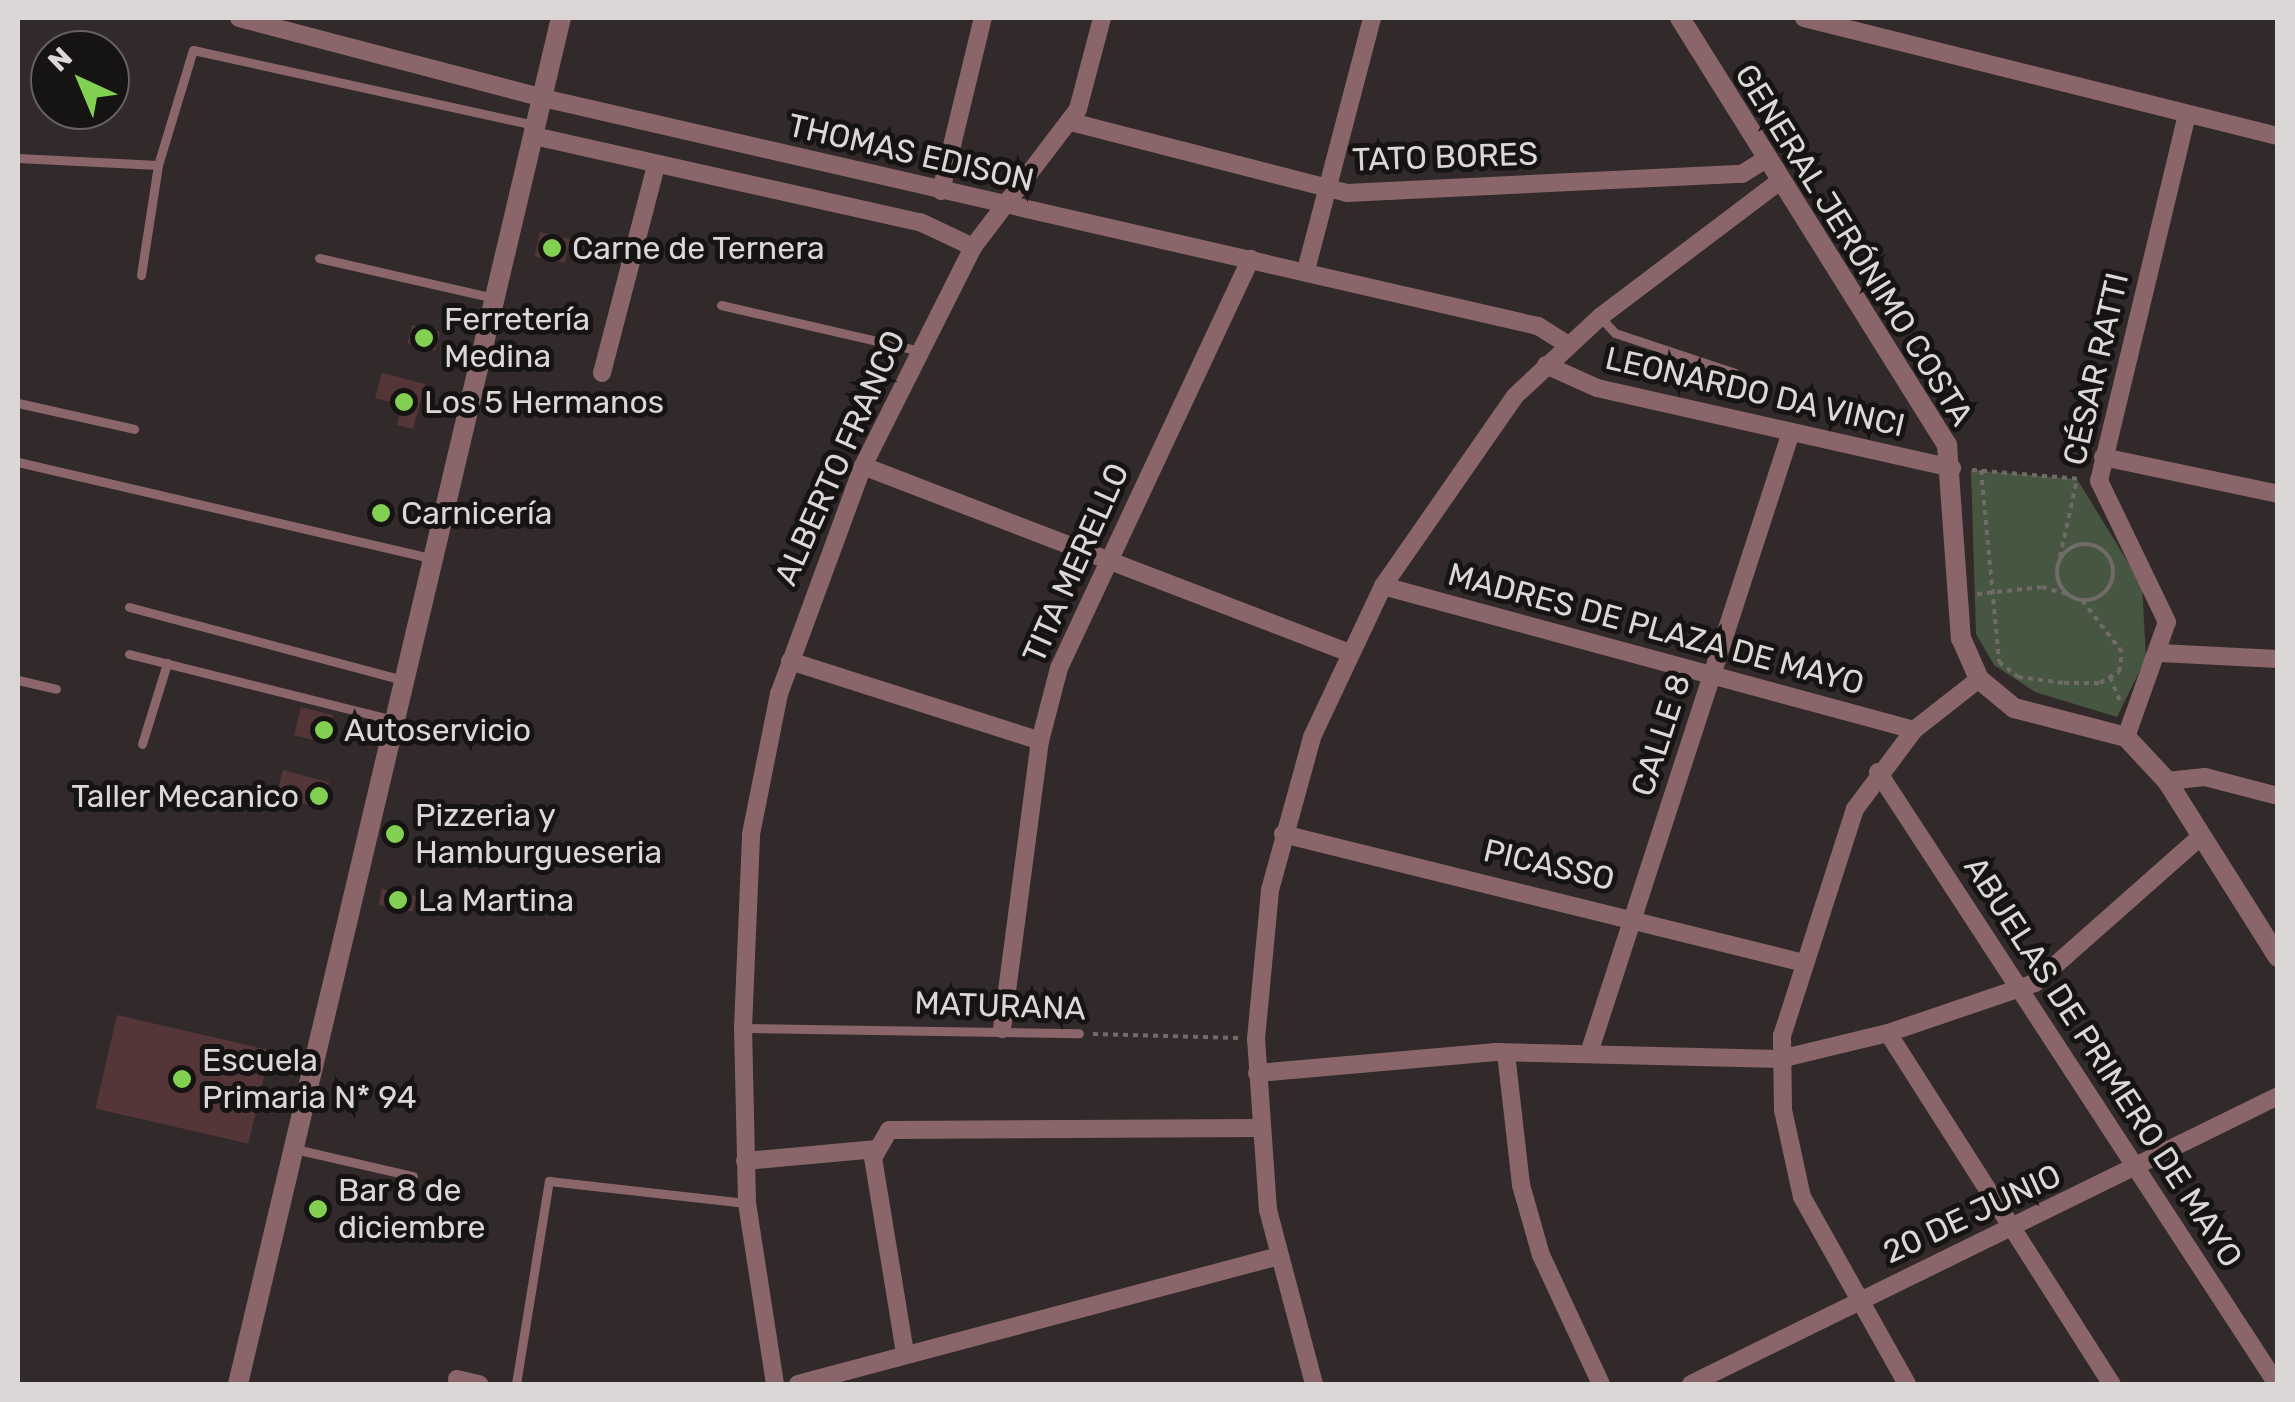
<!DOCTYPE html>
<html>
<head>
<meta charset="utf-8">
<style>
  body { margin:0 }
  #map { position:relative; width:2295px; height:1402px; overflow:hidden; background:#31292a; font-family:Rubik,sans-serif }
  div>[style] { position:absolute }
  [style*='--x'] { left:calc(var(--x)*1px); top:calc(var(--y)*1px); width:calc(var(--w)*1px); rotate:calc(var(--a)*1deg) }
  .green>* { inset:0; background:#475640 }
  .building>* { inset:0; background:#543639; transform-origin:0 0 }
  .path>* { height:4px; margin-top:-2px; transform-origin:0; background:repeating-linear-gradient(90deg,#716a6b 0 5px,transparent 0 10px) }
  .path>.ring { margin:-2px; padding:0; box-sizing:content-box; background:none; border:4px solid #716a6b; border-radius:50% }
  .service>* { height:9px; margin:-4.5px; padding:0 4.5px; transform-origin:4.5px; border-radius:4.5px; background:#8a666a }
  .minor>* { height:18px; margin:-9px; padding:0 9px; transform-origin:9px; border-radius:9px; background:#8a666a }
  .tertiary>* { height:20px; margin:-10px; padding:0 10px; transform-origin:10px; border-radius:10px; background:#8a666a }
  .dots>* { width:28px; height:28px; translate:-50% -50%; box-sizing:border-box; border:5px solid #161313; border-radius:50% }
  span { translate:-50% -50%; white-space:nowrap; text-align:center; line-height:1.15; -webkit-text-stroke:10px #161313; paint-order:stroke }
  .street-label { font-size:32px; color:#dcd7d7 }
  .poi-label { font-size:32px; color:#dcd7d7 }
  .left { translate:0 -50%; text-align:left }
  .right { translate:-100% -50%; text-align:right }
  .frame { position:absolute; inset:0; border:20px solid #dcd7d7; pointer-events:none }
  .north { position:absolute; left:30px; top:30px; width:100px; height:100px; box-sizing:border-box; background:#161313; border:2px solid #656161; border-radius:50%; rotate:316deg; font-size:28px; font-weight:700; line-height:40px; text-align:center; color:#dcd7d7 }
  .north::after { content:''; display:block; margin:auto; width:35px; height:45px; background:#81d051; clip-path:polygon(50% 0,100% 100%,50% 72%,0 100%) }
</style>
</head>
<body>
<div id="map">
  <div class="green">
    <div style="clip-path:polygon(1971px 470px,2077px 479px,2142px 585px,2146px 658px,2117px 717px,2035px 692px,1994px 665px,1976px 634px)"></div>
  </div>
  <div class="building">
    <div style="left:540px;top:232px;width:31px;height:25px;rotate:13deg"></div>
    <div style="left:412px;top:325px;width:29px;height:19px;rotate:14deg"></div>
    <div style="clip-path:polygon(382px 373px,425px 384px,413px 429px,397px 425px,402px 405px,375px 398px)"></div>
    <div style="left:370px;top:503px;width:27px;height:14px;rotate:15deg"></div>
    <div style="left:301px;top:707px;width:33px;height:29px;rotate:14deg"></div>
    <div style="left:283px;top:770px;width:48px;height:27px;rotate:15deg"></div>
    <div style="left:389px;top:822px;width:19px;height:21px;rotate:16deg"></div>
    <div style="left:382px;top:889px;width:35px;height:16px;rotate:12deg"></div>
    <div style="left:117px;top:1015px;width:157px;height:96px;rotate:13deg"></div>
    <div style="left:308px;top:1199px;width:22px;height:15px;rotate:10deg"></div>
  </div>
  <div class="path">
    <div style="--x:1972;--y:470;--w:110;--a:4.7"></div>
    <div style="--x:1981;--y:470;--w:193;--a:84.6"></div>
    <div style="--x:1999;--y:662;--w:24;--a:38"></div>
    <div style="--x:2018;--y:677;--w:46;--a:7.4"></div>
    <div style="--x:2064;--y:683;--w:36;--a:0"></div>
    <div style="--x:2100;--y:683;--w:22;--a:-30"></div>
    <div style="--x:2119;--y:672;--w:20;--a:-81"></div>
    <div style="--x:2122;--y:652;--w:66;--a:-127.6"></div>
    <div class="ring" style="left:2057px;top:544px;width:52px;height:52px"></div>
    <div style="--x:2060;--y:557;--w:80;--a:-77.7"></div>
    <div style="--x:1977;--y:594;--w:65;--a:-6.1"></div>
    <div style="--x:2042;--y:587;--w:25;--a:16"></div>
    <div style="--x:2110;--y:677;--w:25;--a:67"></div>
    <div style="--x:1093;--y:1034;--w:146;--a:1.6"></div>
  </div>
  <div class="service">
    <div style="--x:18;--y:158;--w:140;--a:2.9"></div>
    <div style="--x:319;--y:258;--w:179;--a:12.9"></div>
    <div style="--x:141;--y:275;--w:111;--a:-81.2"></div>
    <div style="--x:158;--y:165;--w:120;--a:-73.1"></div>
    <div style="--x:193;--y:50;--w:349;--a:12.4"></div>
    <div style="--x:721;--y:305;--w:205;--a:13"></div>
    <div style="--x:1600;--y:317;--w:22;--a:47"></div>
    <div style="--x:1615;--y:333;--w:126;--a:18.4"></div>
    <div style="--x:18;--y:403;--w:119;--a:12.6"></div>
    <div style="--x:18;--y:462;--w:425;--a:13.1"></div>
    <div style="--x:129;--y:607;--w:285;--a:14.9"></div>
    <div style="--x:129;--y:654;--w:273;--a:14"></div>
    <div style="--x:18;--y:680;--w:39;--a:13"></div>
    <div style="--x:142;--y:744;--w:85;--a:-72.8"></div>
    <div style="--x:743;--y:1028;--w:336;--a:0.9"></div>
    <div style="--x:295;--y:1149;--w:121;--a:12.9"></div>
    <div style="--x:516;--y:1384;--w:206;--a:-80.8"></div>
    <div style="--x:549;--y:1181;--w:198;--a:6.4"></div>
  </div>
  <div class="minor">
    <div style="--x:239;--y:18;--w:314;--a:14.7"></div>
    <div style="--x:543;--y:98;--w:1021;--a:12.91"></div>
    <div style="--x:1538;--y:326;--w:36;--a:32"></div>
    <div style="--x:1804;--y:18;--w:488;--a:14"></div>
    <div style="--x:1071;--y:122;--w:285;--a:14.4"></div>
    <div style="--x:1347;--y:193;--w:395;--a:-2.8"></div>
    <div style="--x:1742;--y:174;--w:28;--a:-32"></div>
    <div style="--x:534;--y:136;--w:395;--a:12.6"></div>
    <div style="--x:920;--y:222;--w:59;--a:25.3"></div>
    <div style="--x:941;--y:191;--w:178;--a:-76.4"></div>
    <div style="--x:1306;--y:270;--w:260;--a:-75.3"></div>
    <div style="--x:1546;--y:365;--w:56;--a:24.3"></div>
    <div style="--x:1597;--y:388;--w:364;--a:12.7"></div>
    <div style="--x:602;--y:373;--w:214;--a:-75.4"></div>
    <div style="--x:2103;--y:457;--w:179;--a:11.9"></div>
    <div style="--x:863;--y:466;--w:519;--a:21.02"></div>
    <div style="--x:1383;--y:586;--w:550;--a:15.17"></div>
    <div style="--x:2160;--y:653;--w:118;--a:2.9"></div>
    <div style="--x:790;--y:661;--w:262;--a:17.7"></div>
    <div style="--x:2126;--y:737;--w:122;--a:-70.4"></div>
    <div style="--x:2167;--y:622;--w:157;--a:-115.7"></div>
    <div style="--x:2099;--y:481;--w:377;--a:-76.5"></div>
    <div style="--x:1878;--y:772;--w:731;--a:56.9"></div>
    <div style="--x:2167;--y:781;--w:38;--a:-6"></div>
    <div style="--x:2205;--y:777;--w:75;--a:14.6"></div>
    <div style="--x:1283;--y:834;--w:533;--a:13.91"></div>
    <div style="--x:1002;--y:1029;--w:290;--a:-82.5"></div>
    <div style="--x:1040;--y:741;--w:75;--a:-75.4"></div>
    <div style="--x:1059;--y:668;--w:452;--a:-64.9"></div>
    <div style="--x:1888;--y:1033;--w:416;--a:57.5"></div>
    <div style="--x:1506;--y:1053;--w:133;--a:83.5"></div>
    <div style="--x:1521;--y:1185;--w:73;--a:74.1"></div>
    <div style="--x:1541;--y:1255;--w:142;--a:65.1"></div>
    <div style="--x:1589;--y:1053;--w:650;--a:-71.98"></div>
    <div style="--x:1257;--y:1073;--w:240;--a:-5"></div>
    <div style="--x:1496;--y:1052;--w:284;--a:1.4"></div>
    <div style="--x:1780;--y:1059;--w:111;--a:-13.5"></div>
    <div style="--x:1888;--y:1033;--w:155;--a:-18.8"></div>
    <div style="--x:2035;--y:983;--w:222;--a:-41.5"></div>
    <div style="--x:745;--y:1161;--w:132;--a:-5.2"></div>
    <div style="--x:905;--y:1353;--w:198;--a:-99.3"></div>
    <div style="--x:873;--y:1158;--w:32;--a:-60"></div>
    <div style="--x:889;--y:1130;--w:371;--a:-0.3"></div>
    <div style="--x:457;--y:1379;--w:23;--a:13"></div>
    <div style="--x:775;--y:1384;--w:183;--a:-98.8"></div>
    <div style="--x:747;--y:1203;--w:175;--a:-91.3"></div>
    <div style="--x:743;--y:1028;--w:194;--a:-87.6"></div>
    <div style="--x:751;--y:834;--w:143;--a:-78.7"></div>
    <div style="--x:779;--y:694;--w:243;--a:-69.8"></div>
    <div style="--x:863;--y:466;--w:245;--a:-63.3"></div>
    <div style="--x:973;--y:247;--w:173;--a:-52.7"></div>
    <div style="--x:1078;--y:109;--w:94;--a:-75.2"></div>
    <div style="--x:798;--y:1384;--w:498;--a:-14.9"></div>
    <div style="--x:1314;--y:1384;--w:180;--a:-104.8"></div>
    <div style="--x:1268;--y:1210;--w:171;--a:-94"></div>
    <div style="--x:1256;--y:1039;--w:150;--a:-84.6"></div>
    <div style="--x:1270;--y:890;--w:159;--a:-74.6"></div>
    <div style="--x:1312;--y:737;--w:167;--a:-64.8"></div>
    <div style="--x:1383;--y:586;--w:231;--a:-55.2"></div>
    <div style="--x:1515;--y:396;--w:116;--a:-42.9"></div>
    <div style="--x:1600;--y:317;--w:226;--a:-37.1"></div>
    <div style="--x:1691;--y:1384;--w:654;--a:-26.13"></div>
    <div style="--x:1907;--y:1384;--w:214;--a:-119.3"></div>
    <div style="--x:1802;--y:1197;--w:89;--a:-102.3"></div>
    <div style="--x:1783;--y:1110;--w:74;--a:-90.8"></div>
    <div style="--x:1782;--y:1036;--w:238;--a:-72.2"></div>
    <div style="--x:1855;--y:809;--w:99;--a:-53.2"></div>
    <div style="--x:1914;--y:730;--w:83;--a:-38.1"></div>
  </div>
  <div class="tertiary">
    <div style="--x:1680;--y:18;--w:504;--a:57.98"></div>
    <div style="--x:1947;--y:445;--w:194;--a:85.9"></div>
    <div style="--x:1961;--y:638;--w:45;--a:66.3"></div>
    <div style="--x:1979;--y:679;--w:45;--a:39.6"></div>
    <div style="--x:2014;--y:708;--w:116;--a:14.5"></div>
    <div style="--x:2126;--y:737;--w:60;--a:47"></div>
    <div style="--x:2167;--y:781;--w:208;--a:57.8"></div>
    <div style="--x:238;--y:1384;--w:1404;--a:-76.7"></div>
  </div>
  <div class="dots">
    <div style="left:552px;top:248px;background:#81d051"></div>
    <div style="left:424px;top:338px;background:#81d051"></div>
    <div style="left:404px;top:402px;background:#81d051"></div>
    <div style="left:381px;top:513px;background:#81d051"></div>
    <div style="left:324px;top:730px;background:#81d051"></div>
    <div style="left:319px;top:796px;background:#81d051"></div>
    <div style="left:395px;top:834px;background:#81d051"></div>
    <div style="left:398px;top:900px;background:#81d051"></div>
    <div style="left:182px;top:1079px;background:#81d051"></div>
    <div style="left:318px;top:1209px;background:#81d051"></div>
  </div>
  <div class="street-label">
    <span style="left:911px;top:153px;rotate:13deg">THOMAS EDISON</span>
    <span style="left:1445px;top:157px;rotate:-2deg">TATO BORES</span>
    <span style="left:1854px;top:245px;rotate:58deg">GENERAL JERÓNIMO COSTA</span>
    <span style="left:2096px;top:369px;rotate:-77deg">CÉSAR RATTI</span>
    <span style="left:1755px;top:392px;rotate:13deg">LEONARDO DA VINCI</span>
    <span style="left:840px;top:458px;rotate:-66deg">ALBERTO FRANCO</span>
    <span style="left:1076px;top:563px;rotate:-66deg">TITA MERELLO</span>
    <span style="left:1656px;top:629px;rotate:15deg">MADRES DE PLAZA DE MAYO</span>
    <span style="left:1661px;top:735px;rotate:-72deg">CALLE 8</span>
    <span style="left:1549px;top:865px;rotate:13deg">PICASSO</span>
    <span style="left:1000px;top:1006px;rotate:2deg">MATURANA</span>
    <span style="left:2103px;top:1062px;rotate:57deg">ABUELAS DE PRIMERO DE MAYO</span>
    <span style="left:1972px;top:1214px;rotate:-25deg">20 DE JUNIO</span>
  </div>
  <div class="poi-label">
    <span class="left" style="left:572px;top:248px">Carne de Ternera</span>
    <span class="left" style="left:444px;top:338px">Ferretería<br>Medina</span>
    <span class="left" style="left:424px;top:402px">Los 5 Hermanos</span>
    <span class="left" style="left:401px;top:513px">Carnicería</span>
    <span class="left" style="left:344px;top:730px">Autoservicio</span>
    <span class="right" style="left:299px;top:796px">Taller Mecanico</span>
    <span class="left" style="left:415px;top:834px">Pizzeria y<br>Hamburgueseria</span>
    <span class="left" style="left:418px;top:900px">La Martina</span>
    <span class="left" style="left:202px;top:1079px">Escuela<br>Primaria N* 94</span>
    <span class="left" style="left:338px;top:1209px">Bar 8 de<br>diciembre</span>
  </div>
  <div class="frame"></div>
  <div class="north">N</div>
</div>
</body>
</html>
